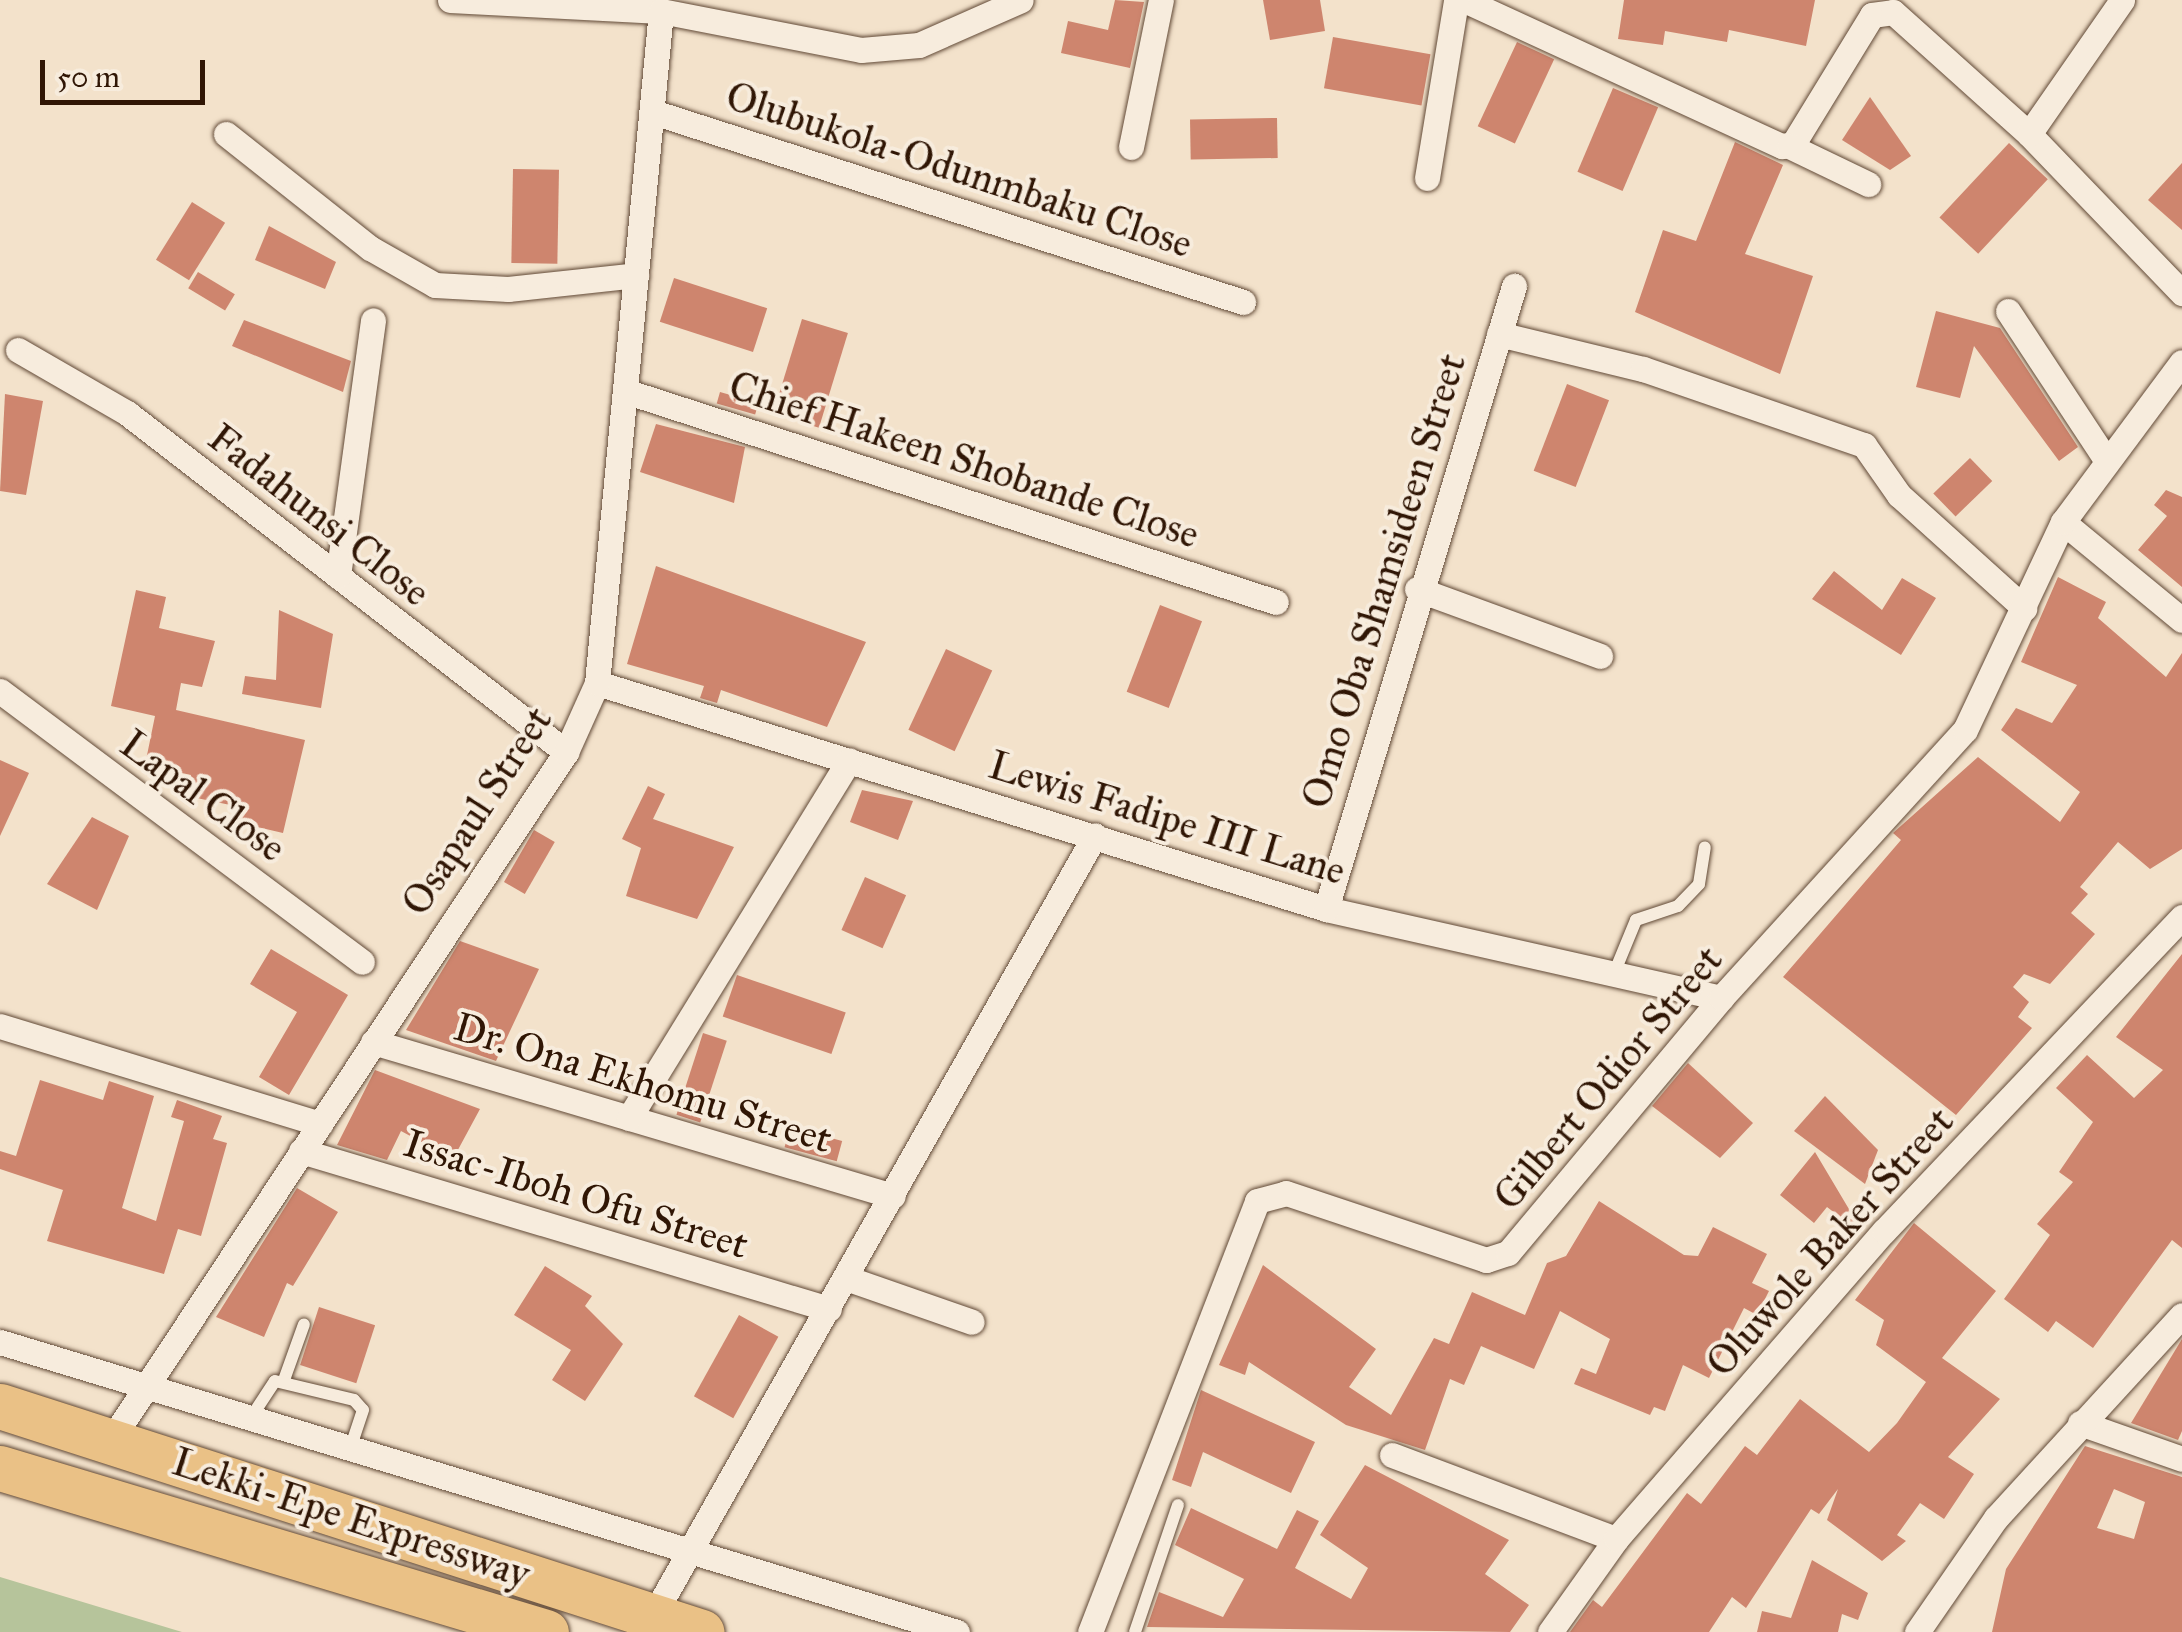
<!DOCTYPE html>
<html>
<head>
<meta charset="utf-8">
<style>
  body { margin:0 }
  #map { position:relative; width:2182px; height:1632px; overflow:hidden; background:#f3e2cb; font-family:"IM FELL Great Primer",serif }
  div>[style] { position:absolute }
  [style*='--x'] { left:calc(var(--x)*1px); top:calc(var(--y)*1px); width:calc(var(--w)*1px); rotate:calc(var(--a)*1deg) }
  .green>* { inset:0; background:#b6c49b }
  .building>* { inset:0; background:#ce856e; transform-origin:0 0 }
  .roads { filter:drop-shadow(0 0 2px #614936) drop-shadow(0 0 2px #614936) }
  .lane>* { height:12px; margin:-6px; padding:0 6px; transform-origin:6px; border-radius:6px; background:#f7ecdd }
  .street>* { height:25px; margin:-12.5px; padding:0 12.5px; transform-origin:12.5px; border-radius:12.5px; background:#f7ecdd }
  .highway>* { height:45px; margin:-22.5px; padding:0 22.5px; transform-origin:22.5px; border-radius:22.5px; background:#eac186 }
  span { translate:-50% -50%; white-space:nowrap; text-align:center; line-height:1.15; -webkit-text-stroke:8px #f7ecdd; paint-order:stroke }
  .street-label { font-size:40px; color:#301605 }
  .scale { position:absolute; left:40px; top:60px; width:165px; height:45px; box-sizing:border-box; border:5px solid #301605; border-top:0; padding-left:12px; font-size:30px; line-height:35px; white-space:nowrap; color:#301605; -webkit-text-stroke:8px #f7ecdd; paint-order:stroke }
</style>
</head>
<body>
<div id="map">
  <div class="green">
    <div style="clip-path:polygon(0 1577px,182px 1632px,0 1632px)"></div>
  </div>
  <div class="building">
    <div style="clip-path:polygon(1115px 0,1144px 2px,1130px 68px,1061px 53px,1068px 21px,1108px 30px)"></div>
    <div style="clip-path:polygon(1263px 0,1320px 0,1325px 31px,1270px 40px)"></div>
    <div style="clip-path:polygon(1624px 0,1815px 0,1806px 46px,1729px 30px,1727px 42px,1665px 31px,1663px 45px,1618px 39px)"></div>
    <div style="left:1333px;top:37px;width:99px;height:52px;rotate:10deg"></div>
    <div style="left:1517px;top:42px;width:41px;height:93px;rotate:25deg"></div>
    <div style="left:1613px;top:88px;width:49px;height:91px;rotate:23deg"></div>
    <div style="clip-path:polygon(1870px 97px,1911px 156px,1890px 170px,1842px 140px)"></div>
    <div style="left:1277px;top:118px;width:40px;height:87px;rotate:89deg"></div>
    <div style="clip-path:polygon(1735px 142px,1783px 165px,1745px 254px,1813px 276px,1780px 374px,1635px 312px,1663px 230px,1696px 241px)"></div>
    <div style="left:2009px;top:143px;width:53px;height:102px;rotate:43deg"></div>
    <div style="clip-path:polygon(2182px 163px,2182px 230px,2148px 200px)"></div>
    <div style="left:513px;top:169px;width:46px;height:94px;rotate:1deg"></div>
    <div style="left:192px;top:202px;width:39px;height:68px;rotate:32deg"></div>
    <div style="clip-path:polygon(269px 226px,336px 262px,325px 289px,255px 260px)"></div>
    <div style="left:198px;top:272px;width:43px;height:19px;rotate:31deg"></div>
    <div style="left:674px;top:278px;width:98px;height:46px;rotate:18deg"></div>
    <div style="clip-path:polygon(1936px 311px,2000px 328px,2078px 447px,2059px 461px,1974px 346px,1960px 398px,1916px 387px)"></div>
    <div style="left:802px;top:319px;width:48px;height:99px;rotate:17deg"></div>
    <div style="clip-path:polygon(244px 320px,351px 361px,343px 392px,232px 346px)"></div>
    <div style="left:1567px;top:384px;width:45px;height:93px;rotate:21deg"></div>
    <div style="left:720px;top:392px;width:40px;height:12px;rotate:16deg"></div>
    <div style="clip-path:polygon(5px 394px,43px 401px,26px 495px,0 491px)"></div>
    <div style="clip-path:polygon(656px 424px,745px 447px,734px 503px,640px 472px)"></div>
    <div style="left:1970px;top:458px;width:32px;height:51px;rotate:46deg"></div>
    <div style="clip-path:polygon(2166px 490px,2182px 497px,2182px 587px,2138px 550px,2167px 516px,2154px 505px)"></div>
    <div style="clip-path:polygon(656px 566px,866px 642px,827px 727px,721px 690px,717px 703px,700px 698px,704px 686px,627px 664px)"></div>
    <div style="clip-path:polygon(1834px 571px,1882px 610px,1902px 578px,1936px 598px,1901px 655px,1812px 599px)"></div>
    <div style="clip-path:polygon(2058px 577px,2106px 602px,2098px 618px,2166px 677px,2182px 653px,2182px 849px,2150px 869px,2118px 842px,2080px 887px,2088px 894px,2071px 913px,2095px 934px,2050px 984px,2024px 974px,2013px 987px,2029px 1002px,2018px 1017px,2032px 1028px,1956px 1115px,1783px 977px,1901px 840px,1893px 833px,1978px 757px,2060px 822px,2080px 792px,2001px 730px,2016px 708px,2052px 723px,2077px 685px,2021px 662px)"></div>
    <div style="clip-path:polygon(136px 590px,166px 597px,159px 628px,215px 641px,202px 687px,181px 683px,176px 710px,305px 740px,283px 833px,236px 822px,240px 807px,187px 796px,191px 775px,145px 765px,155px 716px,111px 706px)"></div>
    <div style="left:1160px;top:605px;width:45px;height:93px;rotate:21deg"></div>
    <div style="clip-path:polygon(279px 610px,333px 634px,321px 708px,242px 694px,245px 676px,276px 680px)"></div>
    <div style="left:946px;top:649px;width:51px;height:89px;rotate:25deg"></div>
    <div style="clip-path:polygon(0 760px,29px 773px,0 836px)"></div>
    <div style="clip-path:polygon(648px 786px,665px 794px,653px 819px,734px 847px,697px 919px,626px 896px,641px 848px,622px 839px)"></div>
    <div style="clip-path:polygon(862px 790px,913px 801px,898px 840px,850px 822px)"></div>
    <div style="clip-path:polygon(92px 817px,129px 836px,97px 910px,47px 884px)"></div>
    <div style="left:534px;top:830px;width:24px;height:60px;rotate:30deg"></div>
    <div style="left:865px;top:877px;width:45px;height:58px;rotate:24deg"></div>
    <div style="clip-path:polygon(460px 941px,539px 969px,496px 1061px,406px 1030px)"></div>
    <div style="clip-path:polygon(271px 949px,348px 995px,289px 1095px,259px 1077px,297px 1012px,250px 984px)"></div>
    <div style="clip-path:polygon(2182px 954px,2182px 1248px,2172px 1240px,2093px 1348px,2056px 1321px,2048px 1332px,2004px 1299px,2050px 1235px,2037px 1224px,2073px 1182px,2059px 1172px,2093px 1122px,2056px 1088px,2087px 1055px,2134px 1098px,2163px 1070px,2116px 1037px)"></div>
    <div style="left:737px;top:975px;width:115px;height:44px;rotate:19deg"></div>
    <div style="left:703px;top:1033px;width:25px;height:86px;rotate:18deg"></div>
    <div style="clip-path:polygon(1688px 1063px,1753px 1123px,1720px 1158px,1652px 1106px)"></div>
    <div style="clip-path:polygon(375px 1070px,480px 1109px,453px 1159px,401px 1131px,387px 1160px,337px 1145px)"></div>
    <div style="clip-path:polygon(40px 1080px,103px 1100px,109px 1081px,154px 1096px,122px 1208px,156px 1221px,184px 1121px,171px 1117px,177px 1100px,222px 1116px,213px 1139px,227px 1143px,201px 1236px,178px 1229px,164px 1274px,47px 1241px,63px 1190px,0 1169px,0 1151px,16px 1156px)"></div>
    <div style="clip-path:polygon(1825px 1096px,1878px 1150px,1865px 1184px,1794px 1131px)"></div>
    <div style="left:790px;top:1127px;width:54px;height:21px;rotate:15deg"></div>
    <div style="clip-path:polygon(1815px 1152px,1862px 1231px,1861px 1233px,1827px 1207px,1814px 1223px,1780px 1195px)"></div>
    <div style="clip-path:polygon(297px 1188px,338px 1212px,293px 1286px,287px 1283px,264px 1337px,216px 1317px)"></div>
    <div style="clip-path:polygon(1599px 1201px,1684px 1255px,1698px 1256px,1713px 1227px,1767px 1254px,1752px 1283px,1769px 1291px,1757px 1315px,1744px 1308px,1709px 1378px,1683px 1365px,1665px 1411px,1654px 1407px,1650px 1415px,1574px 1384px,1581px 1368px,1596px 1374px,1610px 1339px,1560px 1311px,1534px 1369px,1481px 1346px,1464px 1385px,1450px 1379px,1425px 1450px,1346px 1425px,1249px 1362px,1245px 1375px,1219px 1365px,1263px 1265px,1376px 1349px,1349px 1387px,1391px 1415px,1434px 1338px,1449px 1344px,1472px 1292px,1525px 1315px,1547px 1263px,1566px 1256px)"></div>
    <div style="clip-path:polygon(1914px 1223px,1996px 1291px,1942px 1358px,2000px 1399px,1948px 1457px,1974px 1474px,1944px 1519px,1920px 1503px,1897px 1535px,1906px 1541px,1882px 1561px,1827px 1520px,1838px 1489px,1819px 1514px,1811px 1509px,1746px 1608px,1732px 1597px,1709px 1632px,1570px 1632px,1593px 1600px,1602px 1607px,1687px 1493px,1701px 1504px,1745px 1446px,1757px 1455px,1800px 1399px,1869px 1452px,1897px 1423px,1926px 1382px,1876px 1345px,1884px 1320px,1855px 1300px)"></div>
    <div style="clip-path:polygon(545px 1266px,592px 1296px,585px 1306px,623px 1344px,585px 1401px,552px 1380px,571px 1350px,514px 1315px)"></div>
    <div style="left:319px;top:1307px;width:59px;height:61px;rotate:18deg"></div>
    <div style="left:739px;top:1315px;width:45px;height:93px;rotate:29deg"></div>
    <div style="clip-path:polygon(2182px 1339px,2182px 1431px,2178px 1440px,2131px 1423px)"></div>
    <div style="clip-path:polygon(1201px 1390px,1315px 1442px,1291px 1493px,1203px 1452px,1191px 1487px,1172px 1480px)"></div>
    <div style="clip-path:polygon(evenodd,2085px 1446px,2182px 1477px,2182px 1632px,1992px 1632px,2006px 1569px,2085px 1446px,2114px 1489px,2145px 1502px,2134px 1539px,2097px 1528px,2114px 1489px)"></div>
    <div style="clip-path:polygon(1365px 1465px,1509px 1540px,1485px 1574px,1529px 1605px,1510px 1632px,1147px 1627px,1159px 1592px,1223px 1617px,1244px 1579px,1175px 1545px,1191px 1508px,1277px 1549px,1297px 1510px,1319px 1521px,1295px 1568px,1351px 1599px,1368px 1568px,1320px 1535px)"></div>
    <div style="clip-path:polygon(1812px 1560px,1868px 1593px,1858px 1620px,1842px 1614px,1838px 1632px,1757px 1632px,1762px 1611px,1791px 1618px)"></div>
  </div>
  <div class="roads">
    <div class="lane">
      <div style="--x:1615;--y:971;--w:55;--a:-67.6"></div>
      <div style="--x:1636;--y:920;--w:44;--a:-18.4"></div>
      <div style="--x:1678;--y:906;--w:30;--a:-46"></div>
      <div style="--x:1699;--y:884;--w:37;--a:-81"></div>
      <div style="--x:284;--y:1380;--w:59;--a:-70.3"></div>
      <div style="--x:250;--y:1419;--w:45;--a:-56.7"></div>
      <div style="--x:275;--y:1381;--w:81;--a:13.5"></div>
      <div style="--x:354;--y:1400;--w:13;--a:48"></div>
      <div style="--x:363;--y:1410;--w:41;--a:108.4"></div>
      <div style="--x:1135;--y:1632;--w:134;--a:-71.3"></div>
    </div>
    <div class="street">
      <div style="--x:450;--y:0;--w:211;--a:3"></div>
      <div style="--x:661;--y:11;--w:204;--a:11"></div>
      <div style="--x:861;--y:50;--w:58;--a:-4.9"></div>
      <div style="--x:919;--y:45;--w:111;--a:-23.8"></div>
      <div style="--x:1464;--y:0;--w:350;--a:24.7"></div>
      <div style="--x:1782;--y:146;--w:11;--a:-10"></div>
      <div style="--x:1793;--y:144;--w:151;--a:-58.5"></div>
      <div style="--x:1872;--y:15;--w:21;--a:-8"></div>
      <div style="--x:1893;--y:12;--w:183;--a:41.9"></div>
      <div style="--x:2029;--y:134;--w:221;--a:46.1"></div>
      <div style="--x:653;--y:112;--w:620;--a:17.85"></div>
      <div style="--x:226;--y:134;--w:184;--a:38.4"></div>
      <div style="--x:370;--y:248;--w:75;--a:29.6"></div>
      <div style="--x:435;--y:285;--w:73;--a:3.1"></div>
      <div style="--x:508;--y:289;--w:129;--a:-6.2"></div>
      <div style="--x:2029;--y:134;--w:163;--a:-55.2"></div>
      <div style="--x:1789;--y:146;--w:88;--a:25.7"></div>
      <div style="--x:1131;--y:147;--w:150;--a:-78.5"></div>
      <div style="--x:1427;--y:178;--w:180;--a:-80.7"></div>
      <div style="--x:2008;--y:311;--w:176;--a:56.6"></div>
      <div style="--x:1499;--y:334;--w:148;--a:13.7"></div>
      <div style="--x:1643;--y:369;--w:234;--a:19"></div>
      <div style="--x:1864;--y:445;--w:61;--a:55"></div>
      <div style="--x:1899;--y:495;--w:169;--a:42.1"></div>
      <div style="--x:18;--y:350;--w:126;--a:30"></div>
      <div style="--x:127;--y:413;--w:555;--a:37.68"></div>
      <div style="--x:628;--y:392;--w:681;--a:17.96"></div>
      <div style="--x:2063;--y:522;--w:154;--a:39.5"></div>
      <div style="--x:338;--y:576;--w:258;--a:-82.2"></div>
      <div style="--x:1417;--y:589;--w:195;--a:20.1"></div>
      <div style="--x:597;--y:683;--w:763;--a:17.22"></div>
      <div style="--x:1326;--y:909;--w:405;--a:12.7"></div>
      <div style="--x:0;--y:691;--w:452;--a:36.8"></div>
      <div style="--x:1326;--y:909;--w:651;--a:-73.21"></div>
      <div style="--x:0;--y:1026;--w:335;--a:17"></div>
      <div style="--x:373;--y:1042;--w:542;--a:16.5"></div>
      <div style="--x:629;--y:1118;--w:420;--a:-58.4"></div>
      <div style="--x:301;--y:1151;--w:551;--a:16.66"></div>
      <div style="--x:846;--y:1278;--w:133;--a:19.2"></div>
      <div style="--x:0;--y:1342;--w:1000;--a:16.86"></div>
      <div style="--x:2080;--y:1423;--w:108;--a:19.4"></div>
      <div style="--x:111;--y:1440;--w:825;--a:-56.52"></div>
      <div style="--x:566;--y:752;--w:76;--a:-65.8"></div>
      <div style="--x:597;--y:683;--w:675;--a:-84.56"></div>
      <div style="--x:1392;--y:1455;--w:239;--a:20.6"></div>
      <div style="--x:653;--y:1616;--w:897;--a:-60.49"></div>
      <div style="--x:1090;--y:1632;--w:462;--a:-68.8"></div>
      <div style="--x:1257;--y:1201;--w:30;--a:-15"></div>
      <div style="--x:1286;--y:1193;--w:211;--a:18.5"></div>
      <div style="--x:1486;--y:1260;--w:23;--a:-18"></div>
      <div style="--x:1508;--y:1253;--w:332;--a:-50.1"></div>
      <div style="--x:1721;--y:998;--w:362;--a:-47.7"></div>
      <div style="--x:1965;--y:730;--w:230;--a:-64.8"></div>
      <div style="--x:2063;--y:522;--w:199;--a:-53.4"></div>
      <div style="--x:1550;--y:1632;--w:114;--a:-54.6"></div>
      <div style="--x:1616;--y:1539;--w:408;--a:-49"></div>
      <div style="--x:1884;--y:1231;--w:433;--a:-46.5"></div>
      <div style="--x:1917;--y:1632;--w:139;--a:-55.3"></div>
      <div style="--x:1996;--y:1518;--w:275;--a:-47.5"></div>
    </div>
    <div class="highway">
      <div style="--x:0;--y:1406;--w:737;--a:17.85"></div>
      <div style="--x:0;--y:1468;--w:570;--a:16.72"></div>
    </div>
  </div>
  <div class="street-label">
    <span style="left:959px;top:170px;rotate:18deg">Olubukola-Odunmbaku Close</span>
    <span style="left:964px;top:460px;rotate:18deg">Chief Hakeen Shobande Close</span>
    <span style="left:319px;top:515px;rotate:38deg">Fadahunsi Close</span>
    <span style="left:1384px;top:581px;rotate:-73deg">Omo Oba Shamsideen Street</span>
    <span style="left:203px;top:796px;rotate:36deg">Lapal Close</span>
    <span style="left:477px;top:811px;rotate:-57deg">Osapaul Street</span>
    <span style="left:1167px;top:818px;rotate:17deg">Lewis Fadipe III Lane</span>
    <span style="left:1608px;top:1078px;rotate:-50deg">Gilbert Odior Street</span>
    <span style="left:643px;top:1083px;rotate:17deg">Dr. Ona Ekhomu Street</span>
    <span style="left:576px;top:1194px;rotate:17deg">Issac-Iboh Ofu Street</span>
    <span style="left:1830px;top:1242px;rotate:-48deg">Oluwole Baker Street</span>
    <span style="left:351px;top:1518px;rotate:18deg">Lekki-Epe Expressway</span>
  </div>
  <div class="scale">50 m</div>
</div>
</body>
</html>
